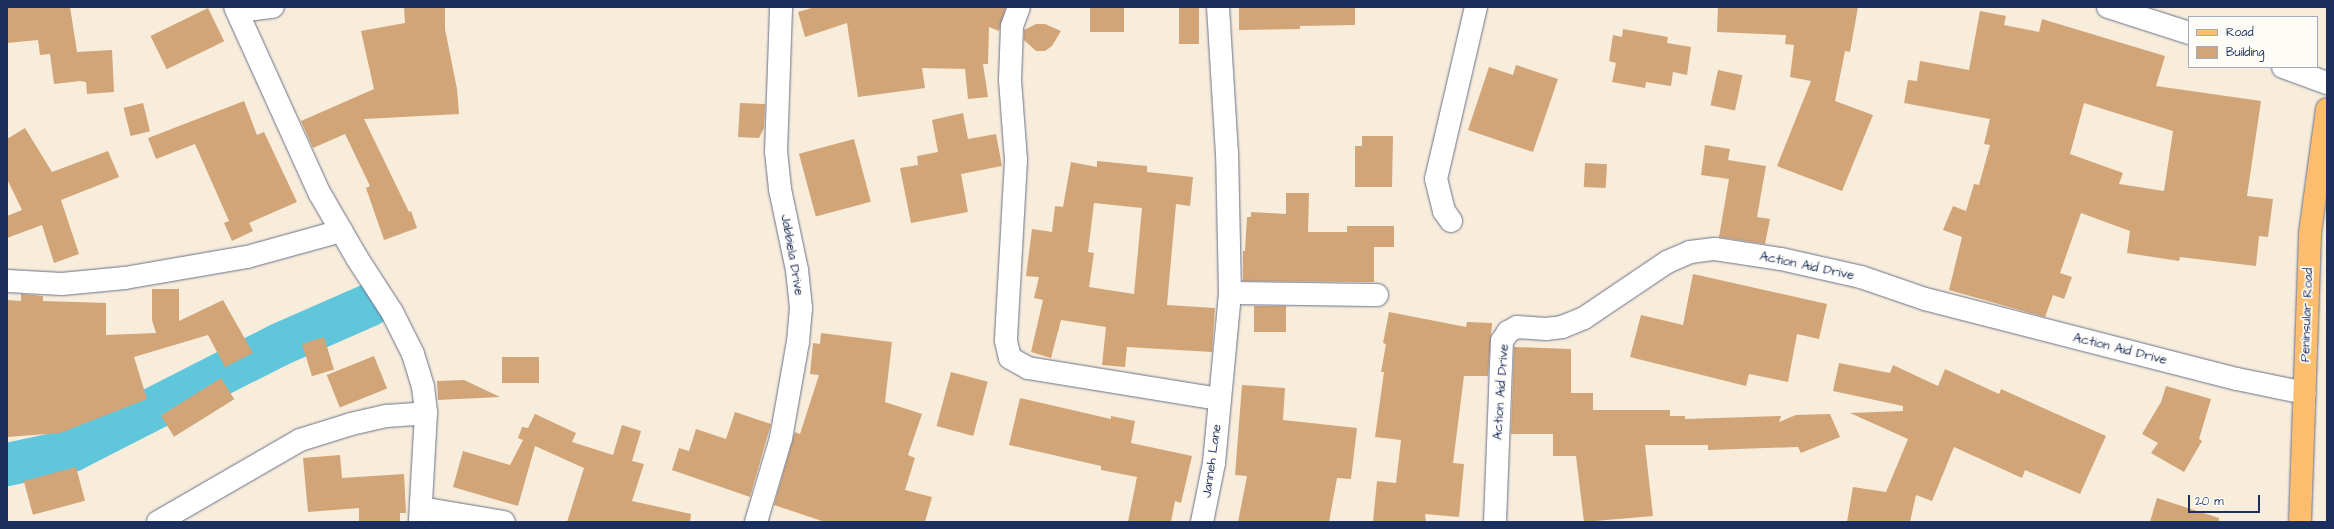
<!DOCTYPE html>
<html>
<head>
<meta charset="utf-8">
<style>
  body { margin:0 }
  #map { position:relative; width:2334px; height:529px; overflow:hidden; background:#f8ecdb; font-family:"Architects Daughter",sans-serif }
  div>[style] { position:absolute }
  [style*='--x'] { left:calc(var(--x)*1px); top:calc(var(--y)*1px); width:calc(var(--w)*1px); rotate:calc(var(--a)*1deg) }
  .river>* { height:43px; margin:-21.5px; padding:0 21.5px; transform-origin:21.5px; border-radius:21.5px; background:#5fc6db }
  .building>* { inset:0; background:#d2a578; transform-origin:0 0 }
  .roads { filter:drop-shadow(0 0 1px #68718a) drop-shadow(0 0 1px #68718a) }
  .minor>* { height:22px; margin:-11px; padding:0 11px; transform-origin:11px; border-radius:11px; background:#fff }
  .major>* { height:22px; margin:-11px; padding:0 11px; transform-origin:11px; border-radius:11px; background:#fdbd6f }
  span { translate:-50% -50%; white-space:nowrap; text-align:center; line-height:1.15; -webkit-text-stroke:3.5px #fdfcf7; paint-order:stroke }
  .street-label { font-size:13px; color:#1b2f5e }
  .frame { position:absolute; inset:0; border:8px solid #1b2f5e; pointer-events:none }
  .legend { position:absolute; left:2188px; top:16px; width:130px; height:52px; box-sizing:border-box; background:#fdfcf7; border:1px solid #a3aaba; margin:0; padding:5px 7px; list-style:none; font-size:12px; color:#1b2f5e }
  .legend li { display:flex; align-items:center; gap:8px; height:20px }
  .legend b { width:20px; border:1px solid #a3aaba }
  .scale { position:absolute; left:2188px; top:495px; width:72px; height:18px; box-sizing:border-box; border:2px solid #1b2f5e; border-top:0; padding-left:5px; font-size:12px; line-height:14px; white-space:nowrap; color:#1b2f5e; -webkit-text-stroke:3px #fdfcf7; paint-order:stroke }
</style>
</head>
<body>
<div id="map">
  <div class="river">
    <div style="--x:7;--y:464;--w:66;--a:-12.3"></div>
    <div style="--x:71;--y:450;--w:233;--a:-27"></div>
    <div style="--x:279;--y:344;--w:99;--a:-23.7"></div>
  </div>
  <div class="building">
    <div style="clip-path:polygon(7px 7px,70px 7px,77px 52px,112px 50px,114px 92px,87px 94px,86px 82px,80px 81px,54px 84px,50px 54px,40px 55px,38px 40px,7px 43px)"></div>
    <div style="clip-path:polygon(404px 7px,445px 7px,445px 29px,457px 89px,459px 114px,364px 119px,409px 212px,411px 211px,417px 228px,384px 240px,366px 188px,370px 186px,345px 134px,313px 148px,301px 121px,374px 89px,361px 31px,405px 23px)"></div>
    <div style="clip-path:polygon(815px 7px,1006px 7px,999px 31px,989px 27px,988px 64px,983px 64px,988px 97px,968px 99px,965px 69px,922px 68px,925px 88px,858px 97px,847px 23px,805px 37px,798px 12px)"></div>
    <div style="left:1090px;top:7px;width:34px;height:25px"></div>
    <div style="left:1179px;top:7px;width:20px;height:37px"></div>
    <div style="clip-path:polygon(1239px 7px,1355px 7px,1355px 25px,1300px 26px,1300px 29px,1239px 30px)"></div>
    <div style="clip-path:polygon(1718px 7px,1858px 7px,1850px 52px,1845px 51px,1835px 101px,1873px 115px,1842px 191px,1777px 166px,1811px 81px,1790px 77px,1794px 45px,1785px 44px,1786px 35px,1717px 32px)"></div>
    <div style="left:208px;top:8px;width:37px;height:64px;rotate:64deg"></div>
    <div style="clip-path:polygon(evenodd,1980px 11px,2006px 16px,2004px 25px,2039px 32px,2042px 19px,2165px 56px,2156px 86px,2261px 101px,2247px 196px,2273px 199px,2268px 237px,2259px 236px,2256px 266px,2180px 257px,2179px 261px,2127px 253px,2130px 231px,2081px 213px,2060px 273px,2072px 277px,2064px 299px,2053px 295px,2045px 317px,1949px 290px,1962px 237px,1943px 230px,1953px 206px,1966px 211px,1974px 184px,1979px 185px,1990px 145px,1984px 144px,1990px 119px,1904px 103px,1908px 80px,1917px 81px,1920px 61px,1969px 70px,1980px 11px,2084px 103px,2173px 131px,2164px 191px,2119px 184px,2123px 173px,2070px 154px,2084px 103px)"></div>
    <div style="clip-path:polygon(1036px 24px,1045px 24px,1061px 31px,1052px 46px,1045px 51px,1036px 51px,1024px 40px,1024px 30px)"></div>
    <div style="clip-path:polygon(1623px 29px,1668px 37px,1667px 43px,1691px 47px,1687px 75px,1673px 72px,1671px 86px,1646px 82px,1645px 88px,1612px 82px,1616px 63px,1609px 61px,1613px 35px,1622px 37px)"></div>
    <div style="clip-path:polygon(1516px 65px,1558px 79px,1533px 152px,1468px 130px,1489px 67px,1513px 75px)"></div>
    <div style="left:1718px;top:70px;width:25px;height:36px;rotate:12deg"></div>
    <div style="clip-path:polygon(244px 101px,257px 135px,264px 132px,297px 202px,249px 223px,253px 231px,232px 241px,224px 223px,229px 221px,195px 144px,156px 159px,148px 138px)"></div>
    <div style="left:143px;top:103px;width:29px;height:20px;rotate:76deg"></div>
    <div style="clip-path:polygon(740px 103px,765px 104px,764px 128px,759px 138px,738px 137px)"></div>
    <div style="clip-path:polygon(963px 113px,968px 139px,996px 134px,1002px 166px,961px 174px,968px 212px,911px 223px,900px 168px,918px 165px,917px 156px,938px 152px,932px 120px)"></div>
    <div style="clip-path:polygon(25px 128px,52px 172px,108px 151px,119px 177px,61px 200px,79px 254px,54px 263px,42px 225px,7px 238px,7px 216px,22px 210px,7px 179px,7px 139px)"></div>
    <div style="clip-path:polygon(1362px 136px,1393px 136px,1392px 187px,1355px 187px,1355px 146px,1362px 146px)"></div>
    <div style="left:854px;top:139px;width:65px;height:57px;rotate:75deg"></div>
    <div style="clip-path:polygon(1705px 145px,1730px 149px,1728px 160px,1766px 166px,1757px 217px,1770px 219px,1765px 244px,1719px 237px,1729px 179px,1701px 175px)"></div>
    <div style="clip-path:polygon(evenodd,1097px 161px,1147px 166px,1147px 172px,1193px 177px,1190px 206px,1176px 204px,1167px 305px,1215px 308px,1212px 352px,1127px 347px,1125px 367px,1102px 365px,1106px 327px,1061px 320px,1051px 358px,1031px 352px,1043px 300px,1034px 298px,1039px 277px,1026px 276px,1032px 229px,1052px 232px,1055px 206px,1063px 207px,1071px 162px,1097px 167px,1097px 161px,1094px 203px,1142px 208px,1134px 294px,1089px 287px,1094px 253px,1088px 252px,1094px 203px)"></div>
    <div style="left:1585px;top:163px;width:22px;height:24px;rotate:3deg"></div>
    <div style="clip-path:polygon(1286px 193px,1309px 193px,1308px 232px,1347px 232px,1347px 226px,1394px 226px,1394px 247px,1374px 247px,1374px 282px,1243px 281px,1243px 251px,1245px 251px,1247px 217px,1251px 217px,1251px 212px,1286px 214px)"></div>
    <div style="clip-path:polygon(1693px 274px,1827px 304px,1819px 339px,1797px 334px,1788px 382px,1749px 374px,1746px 386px,1630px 357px,1641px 315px,1683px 325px)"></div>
    <div style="clip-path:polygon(152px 289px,179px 289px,179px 321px,223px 300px,253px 353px,225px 367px,208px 335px,134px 357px,147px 399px,60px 433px,7px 437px,7px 300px,21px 301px,21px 294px,43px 296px,43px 301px,106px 303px,106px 335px,156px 333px,152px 320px)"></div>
    <div style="left:1254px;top:306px;width:32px;height:26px"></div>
    <div style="clip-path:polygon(1389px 312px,1466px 327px,1467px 322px,1492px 323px,1488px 376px,1464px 376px,1453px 463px,1464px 464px,1459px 517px,1425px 514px,1426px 522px,1373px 522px,1377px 481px,1396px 483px,1401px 440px,1375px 437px,1384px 372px,1381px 372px,1386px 344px,1383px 343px)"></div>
    <div style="clip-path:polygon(821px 333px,892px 342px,885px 402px,922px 414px,908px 455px,915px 458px,905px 490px,932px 497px,925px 522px,825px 522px,774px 505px,795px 432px,800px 434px,819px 375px,810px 374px,813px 343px,820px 344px)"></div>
    <div style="left:324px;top:337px;width:34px;height:23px;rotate:73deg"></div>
    <div style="clip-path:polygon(1514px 347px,1571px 349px,1571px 393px,1593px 393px,1593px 410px,1670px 410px,1670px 416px,1685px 416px,1685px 419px,1781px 416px,1779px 422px,1796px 415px,1830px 414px,1840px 437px,1801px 453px,1798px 447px,1708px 450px,1708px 445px,1645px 445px,1653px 516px,1584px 522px,1576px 456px,1553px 456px,1553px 434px,1511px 434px)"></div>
    <div style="left:374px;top:356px;width:35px;height:51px;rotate:68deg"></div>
    <div style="left:502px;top:357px;width:37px;height:26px"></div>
    <div style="clip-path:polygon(1839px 363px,1890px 373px,1893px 365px,1938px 386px,1945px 369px,1999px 394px,2001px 389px,2106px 436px,2080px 494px,2025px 470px,2022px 478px,1954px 447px,1932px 501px,1916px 495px,1910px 522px,1847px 522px,1853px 487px,1886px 492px,1908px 439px,1850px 413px,1903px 411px,1903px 406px,1833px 391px)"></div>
    <div style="left:951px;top:372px;width:38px;height:56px;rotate:15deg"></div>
    <div style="left:221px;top:378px;width:25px;height:71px;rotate:58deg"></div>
    <div style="clip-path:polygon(464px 380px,500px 397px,438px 400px,437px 381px)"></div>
    <div style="clip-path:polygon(1242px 385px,1285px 388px,1283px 420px,1357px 428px,1351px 479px,1337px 478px,1329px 522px,1238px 522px,1247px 476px,1235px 475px)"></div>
    <div style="clip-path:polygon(2166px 386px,2211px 399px,2199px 439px,2202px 441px,2184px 472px,2151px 453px,2158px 443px,2142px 434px,2161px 402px)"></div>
    <div style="clip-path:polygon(1020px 398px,1111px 419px,1111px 416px,1135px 421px,1131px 443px,1192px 456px,1181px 503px,1175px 501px,1171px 522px,1128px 522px,1137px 477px,1101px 470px,1101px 466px,1009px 445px)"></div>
    <div style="clip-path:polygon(735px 412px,771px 424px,750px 497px,672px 470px,679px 448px,689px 451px,696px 429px,726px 439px)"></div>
    <div style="clip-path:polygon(535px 414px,576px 433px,572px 442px,613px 455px,622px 425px,641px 431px,632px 461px,644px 464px,632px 501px,691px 514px,690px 522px,567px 522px,584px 468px,535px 446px,518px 506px,453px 487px,463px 451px,510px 465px,523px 440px,518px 438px,522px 427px,528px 428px)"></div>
    <div style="clip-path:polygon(340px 455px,342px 478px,404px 474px,406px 513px,400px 513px,400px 522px,359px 522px,359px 508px,308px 512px,303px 458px)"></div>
    <div style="left:76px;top:467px;width:35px;height:54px;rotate:75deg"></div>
    <div style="clip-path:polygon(2157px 498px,2219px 518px,2219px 522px,2150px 522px)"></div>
  </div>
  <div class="roads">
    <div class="minor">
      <div style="--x:235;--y:7;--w:205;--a:65.6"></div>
      <div style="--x:320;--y:194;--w:74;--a:60"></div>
      <div style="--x:357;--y:258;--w:64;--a:57.1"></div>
      <div style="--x:392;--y:312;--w:47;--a:63.4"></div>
      <div style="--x:413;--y:354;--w:34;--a:73"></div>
      <div style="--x:423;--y:387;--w:26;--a:83"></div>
      <div style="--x:426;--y:413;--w:109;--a:93.2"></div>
      <div style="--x:1019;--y:7;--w:20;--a:110"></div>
      <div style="--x:1012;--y:26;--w:54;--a:92.1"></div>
      <div style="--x:1010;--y:80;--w:80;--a:85.7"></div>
      <div style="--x:1016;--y:160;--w:181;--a:93.2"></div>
      <div style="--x:1006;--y:341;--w:17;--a:77"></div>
      <div style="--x:1010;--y:358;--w:21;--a:29"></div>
      <div style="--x:1028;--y:368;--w:194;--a:9.2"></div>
      <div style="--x:2108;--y:7;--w:85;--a:17.8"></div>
      <div style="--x:238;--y:11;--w:35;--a:-7"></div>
      <div style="--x:2283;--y:67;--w:47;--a:20"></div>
      <div style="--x:1451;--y:221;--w:12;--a:-125"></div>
      <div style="--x:1444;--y:211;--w:33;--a:-104"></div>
      <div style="--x:1436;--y:179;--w:177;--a:-76.9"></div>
      <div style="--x:7;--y:281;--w:55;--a:3.1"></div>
      <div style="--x:62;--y:284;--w:63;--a:-5.4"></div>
      <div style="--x:125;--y:278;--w:124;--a:-9.8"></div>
      <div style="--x:247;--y:257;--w:98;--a:-15.5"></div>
      <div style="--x:1230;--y:293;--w:147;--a:0.8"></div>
      <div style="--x:421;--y:508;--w:84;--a:9.6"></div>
      <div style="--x:158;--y:522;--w:164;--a:-30"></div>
      <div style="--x:300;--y:440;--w:53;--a:-17.4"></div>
      <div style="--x:351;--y:424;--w:37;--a:-13"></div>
      <div style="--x:387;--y:416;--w:39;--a:-4"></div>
      <div style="--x:756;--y:522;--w:88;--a:-73.4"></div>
      <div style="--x:781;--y:438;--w:97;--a:-80"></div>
      <div style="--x:798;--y:342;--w:34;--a:-85"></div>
      <div style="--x:801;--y:308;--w:38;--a:-96"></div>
      <div style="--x:797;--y:270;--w:83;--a:-101.9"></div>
      <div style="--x:780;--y:189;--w:37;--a:-96"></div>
      <div style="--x:776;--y:152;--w:145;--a:-88"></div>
      <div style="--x:1202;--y:522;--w:60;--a:-78.5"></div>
      <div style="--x:1214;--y:463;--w:171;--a:-84.6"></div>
      <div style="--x:1230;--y:293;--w:139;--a:-91.2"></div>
      <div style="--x:1227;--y:154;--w:147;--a:-93.5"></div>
      <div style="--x:1495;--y:522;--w:181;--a:-87.8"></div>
      <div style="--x:1502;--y:341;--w:11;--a:-56"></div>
      <div style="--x:1508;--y:332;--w:10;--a:-29"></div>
      <div style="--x:1517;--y:327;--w:29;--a:4"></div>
      <div style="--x:1546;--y:329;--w:16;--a:-7"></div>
      <div style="--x:1562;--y:327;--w:24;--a:-22"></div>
      <div style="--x:1584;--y:318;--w:100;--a:-34"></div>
      <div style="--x:1667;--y:262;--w:25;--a:-23"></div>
      <div style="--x:1690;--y:252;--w:25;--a:-7"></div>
      <div style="--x:1715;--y:249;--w:67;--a:8.6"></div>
      <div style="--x:1781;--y:259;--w:82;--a:12.7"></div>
      <div style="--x:1861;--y:277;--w:68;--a:19"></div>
      <div style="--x:1925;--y:299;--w:322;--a:14.4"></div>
      <div style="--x:2237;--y:379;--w:69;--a:11.6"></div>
    </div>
    <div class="major">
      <div style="--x:2300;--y:522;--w:289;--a:-88"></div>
      <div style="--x:2310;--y:233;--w:125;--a:-82.2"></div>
    </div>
  </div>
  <div class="street-label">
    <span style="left:792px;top:255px;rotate:80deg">Jabbiela Drive</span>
    <span style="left:1807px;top:266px;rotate:12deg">Action Aid Drive</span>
    <span style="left:2307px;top:315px;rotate:-88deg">Peninsular Road</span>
    <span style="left:2120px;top:349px;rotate:14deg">Action Aid Drive</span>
    <span style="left:1501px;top:392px;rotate:-86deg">Action Aid Drive</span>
    <span style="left:1212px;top:461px;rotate:-82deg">Janneh Lane</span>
  </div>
  <div class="frame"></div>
  <ul class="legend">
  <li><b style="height:5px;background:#fdbd6f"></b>Road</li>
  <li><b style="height:11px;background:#d2a578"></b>Building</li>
  </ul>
  <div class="scale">20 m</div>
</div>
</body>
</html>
